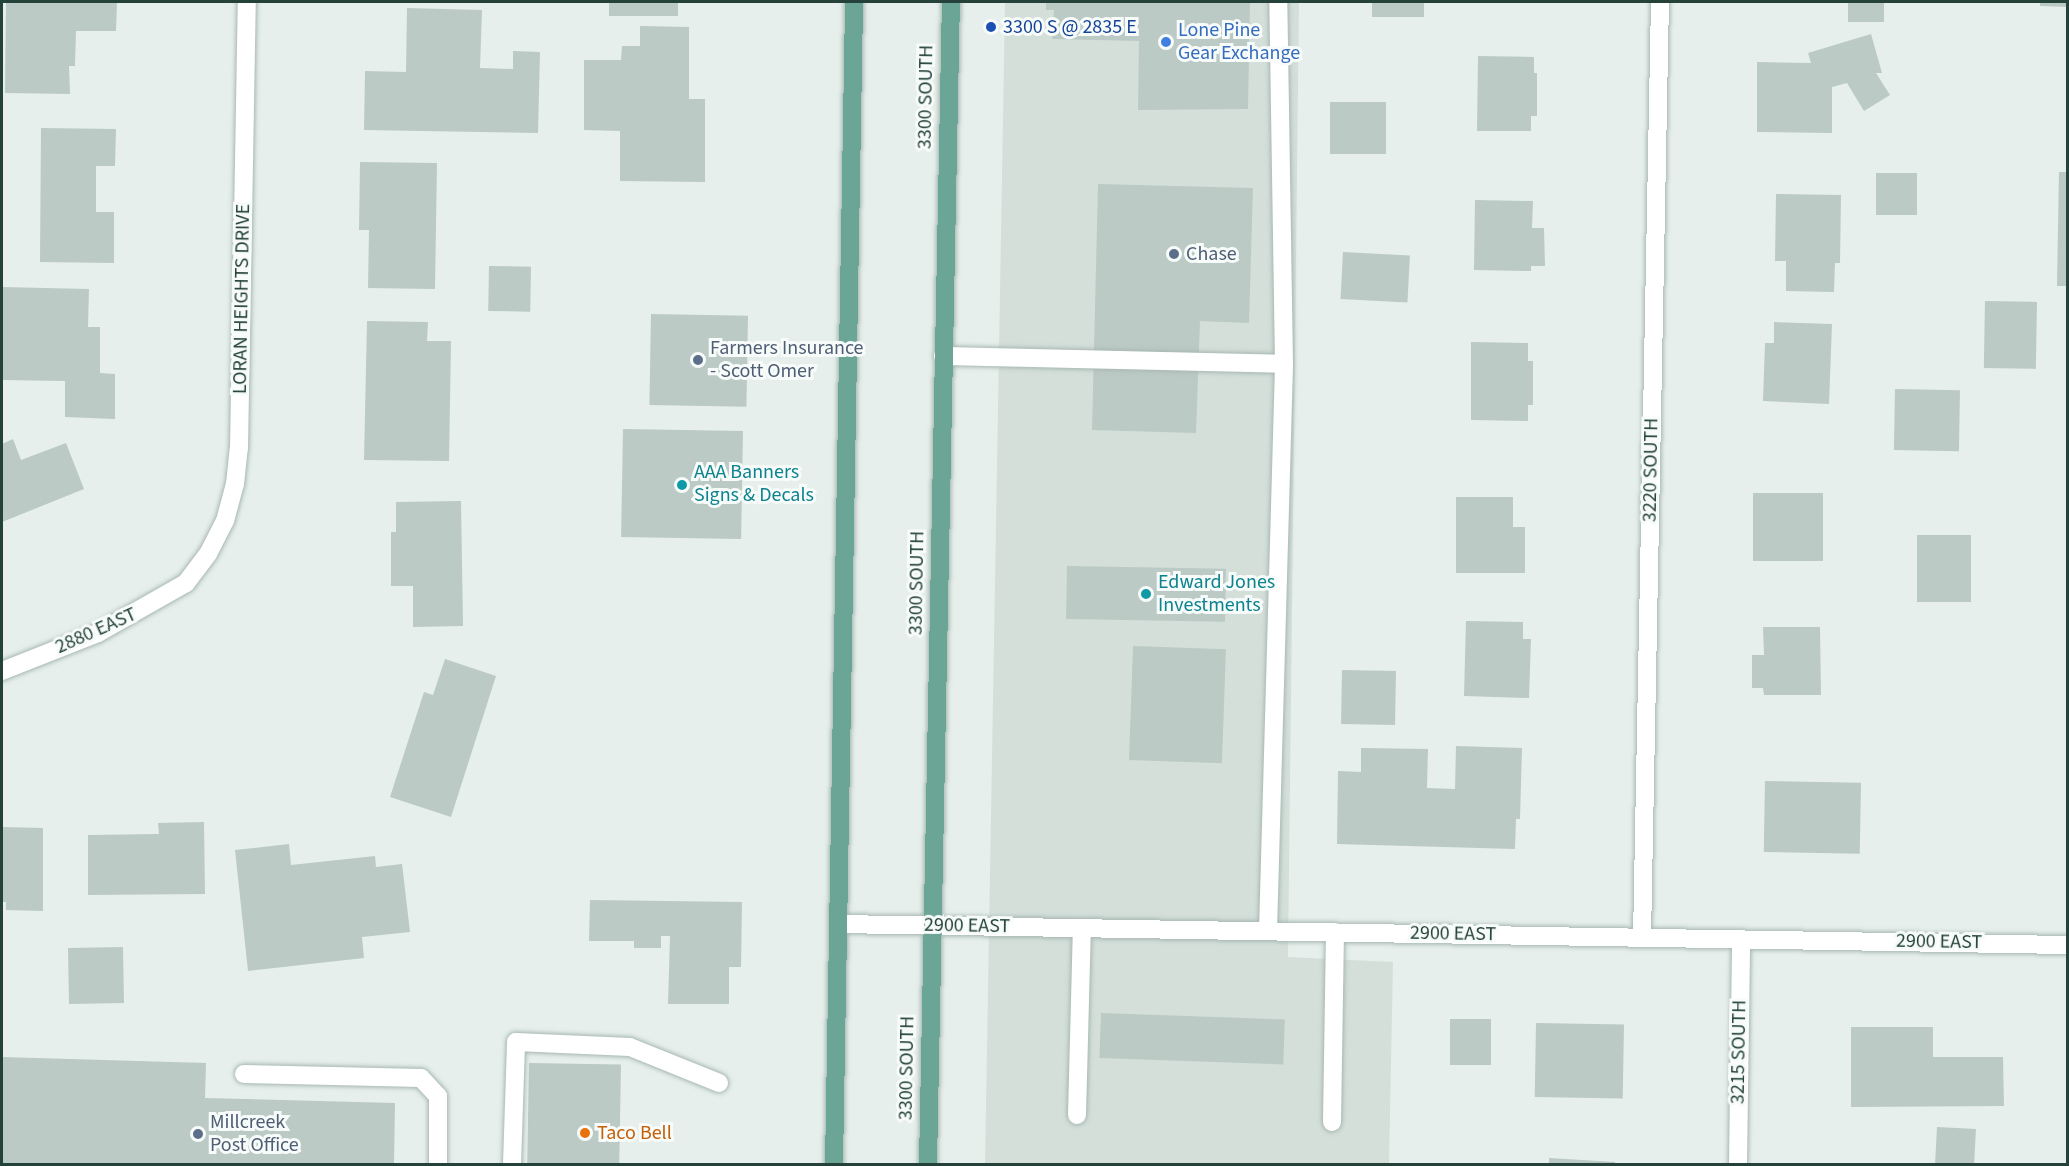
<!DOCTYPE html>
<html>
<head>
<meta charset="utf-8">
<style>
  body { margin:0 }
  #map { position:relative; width:2069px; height:1166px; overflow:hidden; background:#e6efeb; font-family:"Source Sans 3",sans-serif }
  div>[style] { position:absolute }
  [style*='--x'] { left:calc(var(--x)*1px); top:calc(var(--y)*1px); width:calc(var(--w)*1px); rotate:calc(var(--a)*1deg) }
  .built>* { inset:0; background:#d4dfda }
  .building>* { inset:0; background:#bbcac4; transform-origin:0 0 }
  .roads { filter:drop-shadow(0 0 2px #a8b8b2) drop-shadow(0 0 2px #a8b8b2) }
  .lane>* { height:18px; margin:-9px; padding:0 9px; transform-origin:9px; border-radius:9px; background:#fff }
  .street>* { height:18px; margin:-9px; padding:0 9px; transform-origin:9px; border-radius:9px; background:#fff }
  .primary>* { height:18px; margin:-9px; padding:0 9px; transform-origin:9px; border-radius:9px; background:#6aa596 }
  .dots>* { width:16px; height:16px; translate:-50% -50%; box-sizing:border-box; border:3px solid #f7fbf9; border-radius:50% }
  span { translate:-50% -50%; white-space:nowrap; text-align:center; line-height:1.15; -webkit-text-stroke:6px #f7fbf9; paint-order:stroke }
  .transit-label { font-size:20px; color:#164399 }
  .left { translate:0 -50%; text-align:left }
  .shop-label { font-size:20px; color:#366cbe }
  .street-label { font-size:20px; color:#24423a }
  .service-label { font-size:20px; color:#4e5e75 }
  .culture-label { font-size:20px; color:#0d838f }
  .food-label { font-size:20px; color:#c56008 }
  .frame { position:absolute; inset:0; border:3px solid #24423a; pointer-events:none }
</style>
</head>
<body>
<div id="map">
  <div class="built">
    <div style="clip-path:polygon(1005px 2px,1299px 2px,1288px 957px,1393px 962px,1389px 1164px,985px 1164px)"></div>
  </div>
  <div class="building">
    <div style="clip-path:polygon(6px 2px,117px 2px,116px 31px,76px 31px,75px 66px,69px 66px,70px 94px,5px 93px)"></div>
    <div style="left:609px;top:2px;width:69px;height:14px"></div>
    <div style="clip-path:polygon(1046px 2px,1250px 2px,1248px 109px,1138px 110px,1139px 41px,1052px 39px,1054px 10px,1046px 10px)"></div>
    <div style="left:1372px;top:2px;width:52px;height:15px"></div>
    <div style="left:1848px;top:2px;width:36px;height:20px"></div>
    <div style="clip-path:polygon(2040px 2px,2068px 2px,2068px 7px,2040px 6px)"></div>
    <div style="clip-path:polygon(407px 8px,482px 10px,480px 68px,513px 69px,513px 51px,540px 52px,538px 133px,364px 130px,365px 71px,406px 72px)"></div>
    <div style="clip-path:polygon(640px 26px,689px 27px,689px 99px,705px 99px,705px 182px,620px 181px,620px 131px,584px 130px,584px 60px,621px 60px,622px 46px,640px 46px)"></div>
    <div style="clip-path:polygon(1871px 34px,1882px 73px,1876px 73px,1890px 95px,1864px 111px,1847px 83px,1832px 87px,1832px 133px,1757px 132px,1757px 62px,1811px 63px,1808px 53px)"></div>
    <div style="clip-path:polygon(1478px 56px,1534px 57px,1534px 73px,1537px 73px,1537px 116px,1531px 116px,1531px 131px,1477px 131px)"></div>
    <div style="left:1330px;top:102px;width:56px;height:52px"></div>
    <div style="clip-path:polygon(41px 128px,116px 129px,115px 166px,96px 166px,96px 212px,114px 212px,114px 263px,40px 262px)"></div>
    <div style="clip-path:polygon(360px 162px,437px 163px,435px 289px,368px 288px,369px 230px,359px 230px)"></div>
    <div style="clip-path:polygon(2059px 172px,2068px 172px,2068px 286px,2057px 286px)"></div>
    <div style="left:1876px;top:173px;width:41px;height:42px"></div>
    <div style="clip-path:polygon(1098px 184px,1253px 188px,1249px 323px,1200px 321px,1196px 433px,1092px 430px)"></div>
    <div style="clip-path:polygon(1776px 194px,1841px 195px,1840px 263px,1835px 263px,1834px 292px,1786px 291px,1786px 261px,1775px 261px)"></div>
    <div style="clip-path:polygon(1475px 200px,1533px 201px,1532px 228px,1544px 228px,1545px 266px,1531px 266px,1531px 271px,1474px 270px)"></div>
    <div style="left:1343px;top:252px;width:67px;height:47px;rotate:3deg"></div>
    <div style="left:489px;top:266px;width:42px;height:45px;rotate:1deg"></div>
    <div style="clip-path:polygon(2px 287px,89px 289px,88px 327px,100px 327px,100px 373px,115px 374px,115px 419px,65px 417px,65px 381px,2px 380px)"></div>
    <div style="left:1985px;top:301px;width:52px;height:67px;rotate:1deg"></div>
    <div style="left:651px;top:314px;width:97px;height:91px;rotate:1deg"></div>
    <div style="clip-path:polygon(367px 321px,428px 322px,427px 341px,451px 341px,449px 461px,364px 460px)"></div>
    <div style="clip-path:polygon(1774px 322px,1832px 324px,1829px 404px,1763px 401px,1765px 343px,1774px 343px)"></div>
    <div style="clip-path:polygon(1471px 342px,1528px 343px,1528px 361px,1533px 361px,1533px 405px,1528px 405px,1528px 421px,1471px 420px)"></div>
    <div style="left:1895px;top:389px;width:65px;height:61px;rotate:1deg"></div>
    <div style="left:623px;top:429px;width:120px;height:108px;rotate:1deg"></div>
    <div style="clip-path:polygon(13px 439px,21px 460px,66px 443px,84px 489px,2px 522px,2px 444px)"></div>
    <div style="left:1753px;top:493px;width:70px;height:68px"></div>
    <div style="clip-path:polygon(1456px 497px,1513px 497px,1513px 527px,1525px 527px,1525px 573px,1456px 573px)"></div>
    <div style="clip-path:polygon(461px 501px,463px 626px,413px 627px,413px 586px,391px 586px,391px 532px,396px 532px,396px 502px)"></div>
    <div style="left:1917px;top:535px;width:54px;height:67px"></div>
    <div style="left:1067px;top:566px;width:159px;height:53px;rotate:1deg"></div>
    <div style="clip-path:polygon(1466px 621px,1523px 622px,1523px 639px,1531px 639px,1529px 698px,1464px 696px)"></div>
    <div style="clip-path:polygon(1763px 627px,1820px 627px,1821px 695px,1764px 695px,1763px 688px,1752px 688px,1752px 655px,1764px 655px)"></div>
    <div style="left:1133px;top:646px;width:93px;height:114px;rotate:2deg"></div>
    <div style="clip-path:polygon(445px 659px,496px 676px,451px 817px,390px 797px,424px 692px,433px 695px)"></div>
    <div style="left:1342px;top:670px;width:54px;height:54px;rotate:1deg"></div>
    <div style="clip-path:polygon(1456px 746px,1522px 748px,1520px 819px,1516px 819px,1515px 849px,1337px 844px,1338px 771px,1361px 772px,1361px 748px,1428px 749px,1427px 788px,1455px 789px)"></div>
    <div style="left:1765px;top:781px;width:96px;height:71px;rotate:1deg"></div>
    <div style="clip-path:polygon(204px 822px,205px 894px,88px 895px,88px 835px,159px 834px,158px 823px)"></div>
    <div style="clip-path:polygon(2px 827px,43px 828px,43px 911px,6px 910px,6px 902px,2px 902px)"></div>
    <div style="clip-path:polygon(289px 844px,291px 865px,375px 856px,376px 867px,402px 864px,410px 932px,362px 937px,364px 958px,248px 971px,235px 850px)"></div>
    <div style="clip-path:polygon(590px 900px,742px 902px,741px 967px,729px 967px,729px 1004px,668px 1004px,670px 936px,661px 936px,661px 948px,634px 948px,634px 941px,589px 941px)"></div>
    <div style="left:123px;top:947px;width:56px;height:55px;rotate:89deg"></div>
    <div style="left:1101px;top:1013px;width:184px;height:45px;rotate:2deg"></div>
    <div style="left:1491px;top:1019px;width:46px;height:41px;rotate:90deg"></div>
    <div style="left:1536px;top:1023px;width:88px;height:74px;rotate:1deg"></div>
    <div style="clip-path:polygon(1851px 1027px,1933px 1027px,1933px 1057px,2003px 1057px,2004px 1106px,1851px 1107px)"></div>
    <div style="clip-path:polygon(2px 1057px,206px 1063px,205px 1098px,395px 1103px,394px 1164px,2px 1164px)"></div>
    <div style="left:529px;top:1063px;width:92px;height:101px;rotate:1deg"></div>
    <div style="left:1937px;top:1127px;width:39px;height:37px;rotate:3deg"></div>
    <div style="clip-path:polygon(1549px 1158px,1615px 1162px,1615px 1164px,1549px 1164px)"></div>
  </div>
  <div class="roads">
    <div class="lane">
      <div style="--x:943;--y:356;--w:341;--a:1.3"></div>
      <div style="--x:1268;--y:931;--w:567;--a:-88.38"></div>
      <div style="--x:1284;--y:364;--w:362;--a:-90.9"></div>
      <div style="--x:244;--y:1074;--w:177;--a:1.3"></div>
      <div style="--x:421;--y:1078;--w:25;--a:47"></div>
      <div style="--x:438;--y:1096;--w:68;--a:90"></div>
      <div style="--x:1077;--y:1115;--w:187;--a:-88.5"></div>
      <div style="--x:1332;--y:1122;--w:190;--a:-89.1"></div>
      <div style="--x:512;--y:1164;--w:122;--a:-88.1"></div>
      <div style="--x:516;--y:1042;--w:114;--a:2.5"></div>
      <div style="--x:630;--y:1047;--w:96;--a:22"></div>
    </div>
    <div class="street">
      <div style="--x:2;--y:671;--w:103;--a:-21.6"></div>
      <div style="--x:98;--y:633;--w:101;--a:-29.6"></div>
      <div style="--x:186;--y:583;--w:36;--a:-53"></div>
      <div style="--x:208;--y:554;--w:37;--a:-63"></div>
      <div style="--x:225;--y:521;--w:38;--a:-75"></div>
      <div style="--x:235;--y:484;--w:36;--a:-84"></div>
      <div style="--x:239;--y:448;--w:446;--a:-89"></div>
      <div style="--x:838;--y:924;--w:1230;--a:0.98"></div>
      <div style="--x:1642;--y:938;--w:936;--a:-88.9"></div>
      <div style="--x:1738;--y:1164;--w:225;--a:-89.2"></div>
    </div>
    <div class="primary">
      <div style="--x:834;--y:1164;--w:1162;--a:-89.01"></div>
      <div style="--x:928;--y:1164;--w:1162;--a:-88.87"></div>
    </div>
  </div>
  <div class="dots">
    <div style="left:991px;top:27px;background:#1a4fb4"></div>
    <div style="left:1166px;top:42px;background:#3f7fe0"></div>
    <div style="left:1174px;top:254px;background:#5c6f8a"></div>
    <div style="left:698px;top:360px;background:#5c6f8a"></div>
    <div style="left:682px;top:485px;background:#0f9aa8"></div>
    <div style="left:1146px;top:594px;background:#0f9aa8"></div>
    <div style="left:585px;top:1133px;background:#e8710a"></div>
    <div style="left:198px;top:1134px;background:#5c6f8a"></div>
  </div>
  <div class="transit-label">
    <span class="left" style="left:1003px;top:27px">3300 S @ 2835 E</span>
  </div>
  <div class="shop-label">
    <span class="left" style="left:1178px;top:42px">Lone Pine<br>Gear Exchange</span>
  </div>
  <div class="street-label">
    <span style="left:926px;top:97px;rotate:-89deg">3300 SOUTH</span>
    <span style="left:242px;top:299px;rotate:-89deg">LORAN HEIGHTS DRIVE</span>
    <span style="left:1651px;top:470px;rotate:-89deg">3220 SOUTH</span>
    <span style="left:917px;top:583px;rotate:-89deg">3300 SOUTH</span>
    <span style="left:96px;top:631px;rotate:-24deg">2880 EAST</span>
    <span style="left:967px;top:926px;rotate:1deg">2900 EAST</span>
    <span style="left:1453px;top:934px;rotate:1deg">2900 EAST</span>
    <span style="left:1939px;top:942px;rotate:1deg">2900 EAST</span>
    <span style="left:1739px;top:1052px;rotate:-89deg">3215 SOUTH</span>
    <span style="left:907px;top:1068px;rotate:-89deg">3300 SOUTH</span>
  </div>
  <div class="service-label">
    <span class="left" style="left:1186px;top:254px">Chase</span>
    <span class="left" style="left:710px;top:360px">Farmers Insurance<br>- Scott Omer</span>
    <span class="left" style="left:210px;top:1134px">Millcreek<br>Post Office</span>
  </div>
  <div class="culture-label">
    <span class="left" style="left:694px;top:484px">AAA Banners<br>Signs &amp; Decals</span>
    <span class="left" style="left:1158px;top:594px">Edward Jones<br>Investments</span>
  </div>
  <div class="food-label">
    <span class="left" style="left:597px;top:1133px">Taco Bell</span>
  </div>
  <div class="frame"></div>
</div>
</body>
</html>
